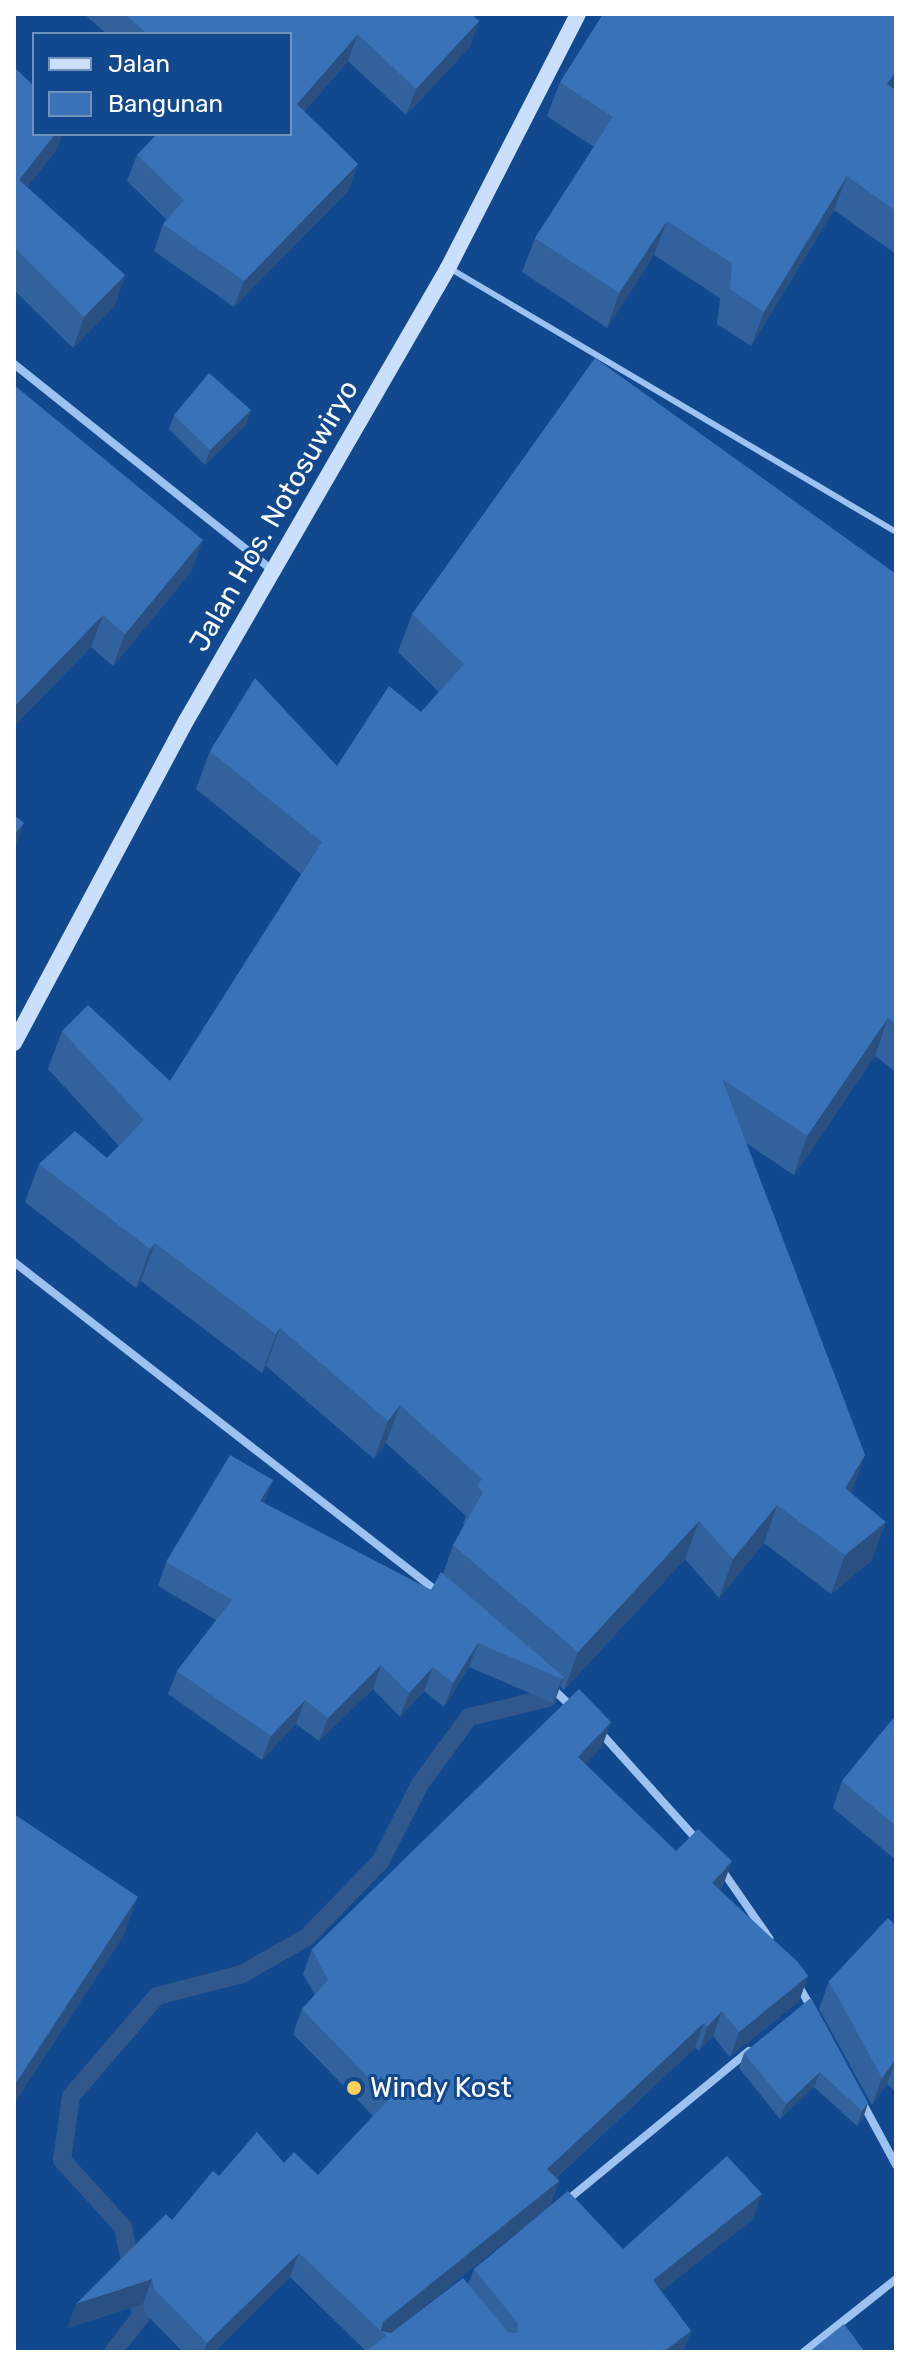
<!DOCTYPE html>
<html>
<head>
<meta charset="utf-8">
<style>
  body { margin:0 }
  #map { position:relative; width:910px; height:2366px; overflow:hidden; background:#12488e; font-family:Rubik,sans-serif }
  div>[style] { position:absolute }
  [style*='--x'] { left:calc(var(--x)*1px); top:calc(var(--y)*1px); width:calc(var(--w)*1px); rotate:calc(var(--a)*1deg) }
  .stream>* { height:18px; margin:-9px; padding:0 9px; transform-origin:9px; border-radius:9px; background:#30588c }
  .lane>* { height:6px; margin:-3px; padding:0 3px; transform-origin:3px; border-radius:3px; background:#9bc2f1 }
  .street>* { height:8px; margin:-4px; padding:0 4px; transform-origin:4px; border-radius:4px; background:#9bc2f1 }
  .secondary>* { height:16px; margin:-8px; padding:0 8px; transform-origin:8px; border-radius:8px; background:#cadffc }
  .wall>* { inset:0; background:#32629d }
  .shaded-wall>* { inset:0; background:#295080 }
  .building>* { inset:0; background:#3a72b7 }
  .dots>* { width:22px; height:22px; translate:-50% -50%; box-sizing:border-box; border:4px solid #12488e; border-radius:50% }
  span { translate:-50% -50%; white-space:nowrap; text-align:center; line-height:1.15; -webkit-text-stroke:6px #12488e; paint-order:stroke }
  .street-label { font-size:28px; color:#fff }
  .poi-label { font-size:28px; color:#fff }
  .left { translate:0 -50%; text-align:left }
  .frame { position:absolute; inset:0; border:16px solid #fff; pointer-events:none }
  .legend { position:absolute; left:32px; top:32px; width:260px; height:104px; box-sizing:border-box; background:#12488e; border:2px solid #7191bb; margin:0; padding:10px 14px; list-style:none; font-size:24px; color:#fff }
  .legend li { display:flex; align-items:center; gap:16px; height:40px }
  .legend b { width:40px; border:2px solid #7191bb }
</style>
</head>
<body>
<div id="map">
  <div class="stream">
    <div style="--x:113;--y:2352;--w:46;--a:-52.1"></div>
    <div style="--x:141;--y:2316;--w:91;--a:-101.4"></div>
    <div style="--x:123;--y:2227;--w:91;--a:-132.3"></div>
    <div style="--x:62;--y:2160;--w:65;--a:-82"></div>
    <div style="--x:71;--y:2096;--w:132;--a:-49.3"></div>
    <div style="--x:157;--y:1996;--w:88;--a:-14.5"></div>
    <div style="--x:242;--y:1974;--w:75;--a:-29.6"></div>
    <div style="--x:307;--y:1937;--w:105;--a:-45.8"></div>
    <div style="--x:380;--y:1862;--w:88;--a:-62.9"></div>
    <div style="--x:420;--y:1784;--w:83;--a:-53.8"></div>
    <div style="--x:469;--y:1717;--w:81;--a:-13.5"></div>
  </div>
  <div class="lane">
    <div style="--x:451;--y:269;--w:517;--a:30.58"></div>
  </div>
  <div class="street">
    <div style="--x:14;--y:364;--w:329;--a:38.6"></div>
    <div style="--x:14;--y:1262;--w:537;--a:37.89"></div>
    <div style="--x:550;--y:1686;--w:30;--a:44"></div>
    <div style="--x:600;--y:1732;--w:147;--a:48"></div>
    <div style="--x:722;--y:1870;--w:83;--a:55.3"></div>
    <div style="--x:797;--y:1983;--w:30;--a:60"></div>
    <div style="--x:862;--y:2102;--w:72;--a:61.6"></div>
    <div style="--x:565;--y:2202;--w:238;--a:-39.4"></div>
    <div style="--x:804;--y:2352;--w:117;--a:-38.4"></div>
  </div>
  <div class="secondary">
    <div style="--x:14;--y:1043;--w:365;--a:-61.9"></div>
    <div style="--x:186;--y:721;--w:523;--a:-59.96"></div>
    <div style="--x:448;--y:268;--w:285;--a:-62.9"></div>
  </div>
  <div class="wall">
    <div style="clip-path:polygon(84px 14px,475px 14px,473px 16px,479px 21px,469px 48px,406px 115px,348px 61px,304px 112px,358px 164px,348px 191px,234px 307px,154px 251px,163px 224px,167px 220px,127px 181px,137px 155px,290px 34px,107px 34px)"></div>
    <div style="clip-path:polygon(14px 67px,34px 134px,62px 134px,57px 149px,27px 187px,125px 275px,114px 307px,73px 348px,14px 290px)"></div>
    <div style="clip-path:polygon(560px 82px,896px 88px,895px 89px,896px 90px,896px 254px,834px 210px,751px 346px,717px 324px,720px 298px,654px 255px,607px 328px,522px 272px,535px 238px,594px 147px,547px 116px)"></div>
    <div style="clip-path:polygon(14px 385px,191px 572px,113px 666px,91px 647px,14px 726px)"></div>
    <div style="clip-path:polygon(174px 415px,246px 425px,205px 465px,169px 429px)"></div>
    <div style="clip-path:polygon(896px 574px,896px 1072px,875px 1056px,794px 1175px,746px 1143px,865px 1455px,851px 1493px,872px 1560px,831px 1594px,764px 1543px,719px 1598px,685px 1559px,564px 1690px,560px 1686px,555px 1700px,553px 1703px,469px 1667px,444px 1707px,424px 1691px,400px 1717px,373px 1689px,319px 1741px,296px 1724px,262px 1760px,168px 1694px,177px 1671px,216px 1620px,158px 1586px,166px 1562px,273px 1480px,264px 1503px,431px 1590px,443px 1574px,453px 1545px,464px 1525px,463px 1524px,466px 1516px,386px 1443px,374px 1459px,266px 1366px,262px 1373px,141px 1281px,136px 1288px,25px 1202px,39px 1164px,107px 1158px,119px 1146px,48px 1069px,62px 1031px,170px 1081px,301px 874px,196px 789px,210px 751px,337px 766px,421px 712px,439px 692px,398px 652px,412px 614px)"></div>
    <div style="clip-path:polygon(896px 1715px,896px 1860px,833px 1808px,842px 1781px)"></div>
    <div style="clip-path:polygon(602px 1747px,585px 1764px,676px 1851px,723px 1886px,720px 1890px,808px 1976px,799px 2001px,730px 2057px,713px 2036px,699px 2051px,695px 2048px,556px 2178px,559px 2181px,550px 2206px,391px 2333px,468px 2284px,474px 2269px,623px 2249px,753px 2219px,661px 2291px,691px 2331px,683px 2352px,365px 2352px,366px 2351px,290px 2277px,214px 2352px,183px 2352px,145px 2313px,143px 2304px,67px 2328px,172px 2220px,219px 2176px,284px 2163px,318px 2175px,373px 2116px,293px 2034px,302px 2009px,315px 1995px,303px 1974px,312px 1949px)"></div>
    <div style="clip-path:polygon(896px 1926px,896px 2092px,887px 2084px,872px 2105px,819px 2009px,829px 1981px)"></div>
    <div style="clip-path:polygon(811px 1998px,868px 2103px,863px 2118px,857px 2126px,814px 2087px,780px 2119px,739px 2068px,744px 2053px)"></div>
  </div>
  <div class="shaded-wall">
    <div style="clip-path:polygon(479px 21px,469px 48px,406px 115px,416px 89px)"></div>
    <div style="clip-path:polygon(358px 34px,348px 61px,290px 128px,297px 104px)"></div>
    <div style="clip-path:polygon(896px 71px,896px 88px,875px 119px,887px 84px)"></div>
    <div style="clip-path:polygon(55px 134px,62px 134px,57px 149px,14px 203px,19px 180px)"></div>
    <div style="clip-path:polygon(358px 164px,348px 191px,234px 307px,244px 281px)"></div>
    <div style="clip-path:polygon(847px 176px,834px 210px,751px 346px,764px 312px)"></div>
    <div style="clip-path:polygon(667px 221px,654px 255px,607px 328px,619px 293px)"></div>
    <div style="clip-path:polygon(125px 275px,114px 307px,73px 348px,84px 317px)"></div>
    <div style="clip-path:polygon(251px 410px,246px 425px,205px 465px,210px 450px)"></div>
    <div style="clip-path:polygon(203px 540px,191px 572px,113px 666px,125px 634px)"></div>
    <div style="clip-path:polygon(103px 615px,91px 647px,14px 726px,14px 707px)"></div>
    <div style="clip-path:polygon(24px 823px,14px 851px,14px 835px)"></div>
    <div style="clip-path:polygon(888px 1018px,875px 1056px,794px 1175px,807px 1136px)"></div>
    <div style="clip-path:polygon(155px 1243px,141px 1281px,136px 1288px,150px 1249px)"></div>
    <div style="clip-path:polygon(280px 1328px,266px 1366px,262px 1373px,276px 1334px)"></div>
    <div style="clip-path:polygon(400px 1405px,386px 1443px,374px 1459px,388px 1421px)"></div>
    <div style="clip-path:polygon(865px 1455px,851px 1494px,845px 1488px)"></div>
    <div style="clip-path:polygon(273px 1480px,264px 1503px,260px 1501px)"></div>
    <div style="clip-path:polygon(777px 1505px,764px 1543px,719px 1598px,733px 1559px)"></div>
    <div style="clip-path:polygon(699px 1521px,685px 1559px,564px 1690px,578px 1652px)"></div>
    <div style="clip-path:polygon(886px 1522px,872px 1560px,831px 1594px,845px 1555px)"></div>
    <div style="clip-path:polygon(478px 1643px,469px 1667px,444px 1707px,453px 1683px)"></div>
    <div style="clip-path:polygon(381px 1665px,373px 1689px,319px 1741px,328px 1718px)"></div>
    <div style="clip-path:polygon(433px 1667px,424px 1691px,400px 1717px,409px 1693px)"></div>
    <div style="clip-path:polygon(564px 1677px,555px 1700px,553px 1703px,562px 1679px)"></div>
    <div style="clip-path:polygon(305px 1700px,296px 1724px,262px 1760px,271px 1736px)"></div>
    <div style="clip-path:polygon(611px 1722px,602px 1747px,569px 1782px,578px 1757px)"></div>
    <div style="clip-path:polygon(732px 1861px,723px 1886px,703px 1908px,712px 1883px)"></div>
    <div style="clip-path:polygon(138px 1897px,123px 1937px,14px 2104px,14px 2086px)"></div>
    <div style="clip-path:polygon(808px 1976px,799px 2001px,730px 2057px,739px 2032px)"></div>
    <div style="clip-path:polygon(722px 2011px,713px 2036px,699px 2051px,708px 2026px)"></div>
    <div style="clip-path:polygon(704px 2023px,695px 2048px,538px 2194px,547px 2169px)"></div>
    <div style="clip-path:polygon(896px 2059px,887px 2084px,872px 2105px,882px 2078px)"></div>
    <div style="clip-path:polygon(820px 2072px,814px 2087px,780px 2119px,786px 2104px)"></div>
    <div style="clip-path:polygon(868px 2103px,863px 2118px,857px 2126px,862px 2111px)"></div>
    <div style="clip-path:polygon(559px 2181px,550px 2206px,386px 2337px,380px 2330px,383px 2322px)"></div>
    <div style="clip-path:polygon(762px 2194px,753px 2219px,644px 2305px,653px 2280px)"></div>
    <div style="clip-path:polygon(299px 2253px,290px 2277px,214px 2352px,204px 2352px,207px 2343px)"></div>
    <div style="clip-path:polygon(152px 2279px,143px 2304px,67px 2328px,76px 2304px)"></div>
    <div style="clip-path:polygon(691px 2331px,683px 2352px,663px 2352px)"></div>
  </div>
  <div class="building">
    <div style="clip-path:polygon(125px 14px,471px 14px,479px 21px,416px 89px,358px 34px,297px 104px,358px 164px,244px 281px,163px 224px,184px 200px,137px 155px,157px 134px,290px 134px,290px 34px,147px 34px)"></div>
    <div style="clip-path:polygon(603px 14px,896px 14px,896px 71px,887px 84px,896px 90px,896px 100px,894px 104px,896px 105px,896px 211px,847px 176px,764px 312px,730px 289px,732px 263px,667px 221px,619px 293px,535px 238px,613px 117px,560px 82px)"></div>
    <div style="clip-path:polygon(14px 67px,34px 86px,34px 134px,55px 134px,19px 180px,125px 275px,84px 317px,14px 247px)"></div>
    <div style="clip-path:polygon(595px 358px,896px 574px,896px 1023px,888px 1018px,807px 1136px,722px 1079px,865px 1455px,845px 1488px,886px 1522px,845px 1555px,777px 1505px,733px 1559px,699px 1521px,578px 1652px,453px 1545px,483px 1492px,477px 1486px,482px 1479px,400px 1405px,388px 1421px,280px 1328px,276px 1334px,155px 1243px,150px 1249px,39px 1164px,75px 1131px,107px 1158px,144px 1120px,62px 1031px,88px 1005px,170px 1081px,322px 842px,210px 751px,255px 678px,337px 766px,389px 686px,421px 712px,464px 664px,412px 614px)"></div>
    <div style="clip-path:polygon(209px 373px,251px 410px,210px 450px,174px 415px)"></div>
    <div style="clip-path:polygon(14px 385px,203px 540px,125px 634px,103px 615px,14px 707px)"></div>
    <div style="clip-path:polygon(14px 815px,24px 823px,14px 835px)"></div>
    <div style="clip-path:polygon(230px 1455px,273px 1480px,260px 1501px,431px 1590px,441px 1572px,564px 1677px,562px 1679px,478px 1643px,453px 1683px,433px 1667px,409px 1693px,381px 1665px,328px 1718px,305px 1700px,271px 1736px,177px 1671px,232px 1600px,166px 1562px)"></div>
    <div style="clip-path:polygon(579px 1689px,611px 1722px,578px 1757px,676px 1851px,698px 1829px,732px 1861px,712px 1883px,798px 1962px,808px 1976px,739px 2032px,722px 2011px,708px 2026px,704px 2023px,547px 2169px,559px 2181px,383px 2322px,381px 2331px,391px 2333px,463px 2278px,508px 2332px,517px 2333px,518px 2323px,474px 2269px,568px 2191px,623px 2249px,727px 2156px,762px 2194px,653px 2280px,691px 2331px,663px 2352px,365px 2352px,386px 2336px,299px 2253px,207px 2343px,154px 2289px,152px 2279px,76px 2304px,166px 2214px,172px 2220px,213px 2171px,219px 2176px,257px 2132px,284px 2163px,294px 2152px,318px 2175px,389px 2099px,302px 2009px,328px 1980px,312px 1949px)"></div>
    <div style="clip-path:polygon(896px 1715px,896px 1826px,842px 1781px)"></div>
    <div style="clip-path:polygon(14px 1814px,138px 1897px,14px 2086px)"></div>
    <div style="clip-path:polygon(888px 1918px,896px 1926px,896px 2059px,882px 2078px,829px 1981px)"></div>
    <div style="clip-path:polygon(811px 1998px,868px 2103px,862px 2111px,820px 2072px,786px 2104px,744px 2053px)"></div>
    <div style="clip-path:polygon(844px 2324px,865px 2352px,809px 2352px)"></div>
  </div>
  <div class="dots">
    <div style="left:354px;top:2088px;background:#ffcf5b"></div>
  </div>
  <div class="street-label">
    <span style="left:274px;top:516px;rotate:-60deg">Jalan Hos. Notosuwiryo</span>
  </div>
  <div class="poi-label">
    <span class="left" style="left:370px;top:2088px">Windy Kost</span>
  </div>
  <div class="frame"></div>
  <ul class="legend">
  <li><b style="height:10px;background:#cadffc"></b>Jalan</li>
  <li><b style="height:22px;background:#3a72b7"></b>Bangunan</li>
  </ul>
</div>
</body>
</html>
